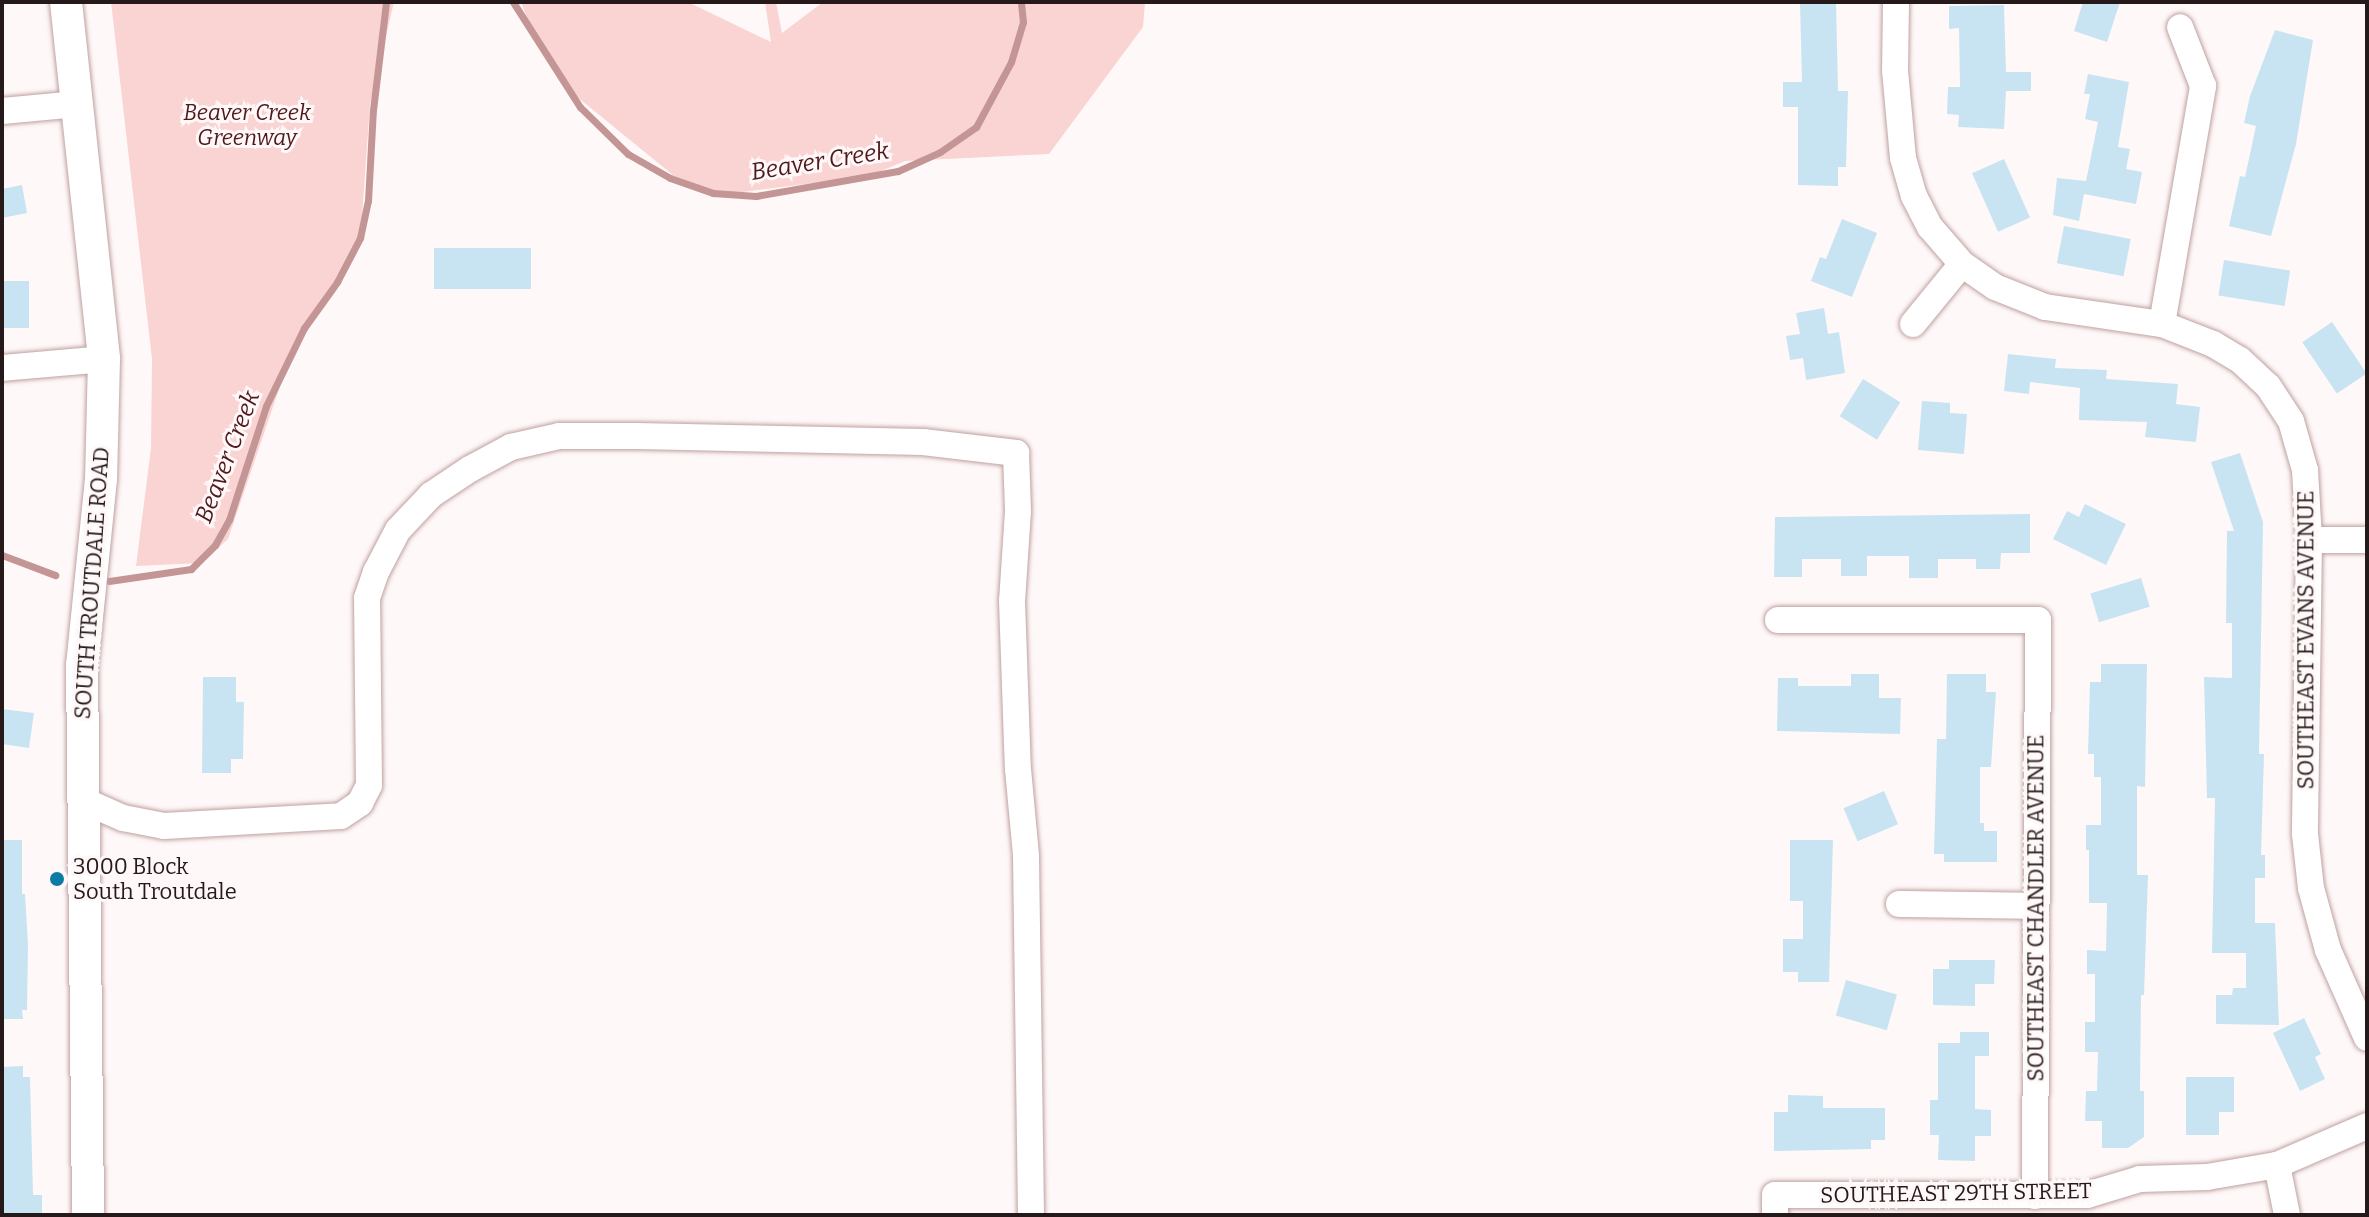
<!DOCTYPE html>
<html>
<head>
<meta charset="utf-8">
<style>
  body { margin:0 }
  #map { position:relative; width:2369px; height:1217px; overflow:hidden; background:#fff8f8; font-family:Bitter,serif }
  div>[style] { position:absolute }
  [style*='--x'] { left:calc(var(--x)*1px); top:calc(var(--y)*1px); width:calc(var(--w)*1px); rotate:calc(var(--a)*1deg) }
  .green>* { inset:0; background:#f9d4d3 }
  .stream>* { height:7px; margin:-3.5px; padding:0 3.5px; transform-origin:3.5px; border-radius:3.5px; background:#c39695 }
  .building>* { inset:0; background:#c8e4f3; transform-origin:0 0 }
  .roads { filter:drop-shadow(0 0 2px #bfa1a0) drop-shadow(0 0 2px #bfa1a0) }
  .minor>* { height:26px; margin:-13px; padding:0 13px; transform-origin:13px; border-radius:13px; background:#fff }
  .major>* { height:32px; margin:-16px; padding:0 16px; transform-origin:16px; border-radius:16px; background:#fff }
  .dots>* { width:22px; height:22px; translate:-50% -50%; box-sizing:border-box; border:4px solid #fff8f8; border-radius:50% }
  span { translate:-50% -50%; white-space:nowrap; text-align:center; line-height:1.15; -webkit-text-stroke:6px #fff8f8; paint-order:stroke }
  .park-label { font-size:22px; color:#4f181b; font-style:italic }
  .street-label { font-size:22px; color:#251a19 }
  .poi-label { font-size:22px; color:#251a19 }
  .left { translate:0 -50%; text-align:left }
  .water-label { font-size:24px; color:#4f181b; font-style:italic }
  .frame { position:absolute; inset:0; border:4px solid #251a19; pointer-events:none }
</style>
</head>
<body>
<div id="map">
  <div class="green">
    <div style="clip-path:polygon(111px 2px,394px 2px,370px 104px,360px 245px,336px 291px,291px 354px,228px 539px,202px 563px,136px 566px,151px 448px,152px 359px)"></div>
    <div style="clip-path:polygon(521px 2px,688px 2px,771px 42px,765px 2px,776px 2px,782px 33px,823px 2px,1145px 2px,1143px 27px,1049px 154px,905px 161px,869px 176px,726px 194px,679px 180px,576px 96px,534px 36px)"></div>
  </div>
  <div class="stream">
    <div style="--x:513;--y:2;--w:125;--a:57.5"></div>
    <div style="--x:580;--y:107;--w:67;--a:44.4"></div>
    <div style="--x:628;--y:154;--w:48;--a:29.7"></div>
    <div style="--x:670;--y:178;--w:46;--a:19.2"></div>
    <div style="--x:713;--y:193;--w:43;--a:4"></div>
    <div style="--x:756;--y:196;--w:144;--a:-10"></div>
    <div style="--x:898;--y:171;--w:46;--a:-24.3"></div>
    <div style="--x:940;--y:152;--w:44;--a:-34.8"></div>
    <div style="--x:976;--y:127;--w:74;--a:-61.7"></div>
    <div style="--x:1011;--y:62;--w:42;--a:-73.3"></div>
    <div style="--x:1023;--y:22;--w:20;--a:-96"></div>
    <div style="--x:2;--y:555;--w:57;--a:20.7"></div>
    <div style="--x:109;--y:581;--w:83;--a:-8.3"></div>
    <div style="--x:191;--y:569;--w:34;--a:-45"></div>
    <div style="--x:215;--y:545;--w:29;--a:-61"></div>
    <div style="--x:229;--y:520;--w:120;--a:-72"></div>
    <div style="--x:266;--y:406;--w:87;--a:-64"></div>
    <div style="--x:304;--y:328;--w:57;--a:-54.3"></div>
    <div style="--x:337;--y:282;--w:50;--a:-62.4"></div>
    <div style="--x:360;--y:238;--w:38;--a:-78"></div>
    <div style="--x:368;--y:201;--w:91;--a:-86.9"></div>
    <div style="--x:373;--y:110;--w:109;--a:-83.1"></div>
  </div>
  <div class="building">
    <div style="clip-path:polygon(1800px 2px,1836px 2px,1838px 91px,1848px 91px,1846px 167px,1838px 167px,1838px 186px,1798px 185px,1798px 107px,1783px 107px,1783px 82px,1802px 82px)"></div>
    <div style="clip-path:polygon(2083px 2px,2120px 2px,2107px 42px,2074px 31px)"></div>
    <div style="clip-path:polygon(2004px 5px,2006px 72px,2031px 72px,2031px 91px,2006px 91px,2004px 129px,1958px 127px,1959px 115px,1947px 114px,1948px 87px,1960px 87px,1959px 28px,1949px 29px,1949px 6px)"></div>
    <div style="clip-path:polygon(2275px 30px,2313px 40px,2296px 144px,2271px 236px,2229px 226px,2240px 176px,2245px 177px,2256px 126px,2244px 123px,2250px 96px)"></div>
    <div style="clip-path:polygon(2088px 74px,2129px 82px,2118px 147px,2130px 149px,2126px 169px,2142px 172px,2136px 204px,2084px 194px,2079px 221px,2053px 215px,2057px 178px,2086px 181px,2098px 122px,2085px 119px,2090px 94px,2084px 94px)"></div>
    <div style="left:2004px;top:159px;width:64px;height:35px;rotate:66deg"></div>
    <div style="clip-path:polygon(22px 185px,27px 213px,2px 218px,2px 189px)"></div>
    <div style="clip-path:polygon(1842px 219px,1877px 233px,1852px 297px,1811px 281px,1820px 257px,1826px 259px)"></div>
    <div style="left:2064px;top:226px;width:68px;height:38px;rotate:11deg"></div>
    <div style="left:531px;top:248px;width:41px;height:97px;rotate:90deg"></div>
    <div style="left:2224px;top:260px;width:67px;height:36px;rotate:9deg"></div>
    <div style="left:2px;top:281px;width:27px;height:47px"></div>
    <div style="clip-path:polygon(1824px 308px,1828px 334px,1839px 332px,1845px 373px,1806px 380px,1803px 358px,1790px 360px,1786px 336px,1800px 334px,1796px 313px)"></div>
    <div style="left:2332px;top:322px;width:62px;height:36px;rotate:56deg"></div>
    <div style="clip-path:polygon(2008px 354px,2056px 359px,2055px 368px,2107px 370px,2106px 379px,2178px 384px,2176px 404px,2200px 407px,2196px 442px,2145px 437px,2147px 422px,2079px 420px,2080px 388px,2030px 382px,2029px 394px,2004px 391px)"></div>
    <div style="left:1863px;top:379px;width:44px;height:44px;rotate:32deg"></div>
    <div style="clip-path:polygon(1922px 401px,1950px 403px,1950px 413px,1967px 414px,1964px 454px,1918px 450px)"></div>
    <div style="clip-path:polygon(2240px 453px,2263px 522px,2259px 754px,2264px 754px,2261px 855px,2265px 855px,2265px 878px,2255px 878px,2255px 923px,2275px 923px,2279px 1025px,2216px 1024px,2216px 995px,2232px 995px,2233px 988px,2246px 988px,2246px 953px,2212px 953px,2215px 798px,2207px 798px,2204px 677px,2232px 678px,2232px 623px,2226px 623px,2227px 531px,2234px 531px,2211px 462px)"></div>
    <div style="clip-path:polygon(2085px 504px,2126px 524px,2106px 565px,2053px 539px,2067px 511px,2079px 517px)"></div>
    <div style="clip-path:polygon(2030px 514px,2030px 553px,2001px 553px,2000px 569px,1976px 569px,1976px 559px,1938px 559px,1938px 578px,1909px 578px,1909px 556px,1867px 556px,1867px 576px,1841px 576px,1841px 559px,1802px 559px,1802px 577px,1774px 577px,1775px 517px)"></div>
    <div style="left:2141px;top:578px;width:30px;height:53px;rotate:73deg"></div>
    <div style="clip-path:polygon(2101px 664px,2147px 664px,2145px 787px,2137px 786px,2137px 875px,2148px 875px,2144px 995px,2141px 995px,2140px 1091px,2144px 1091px,2144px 1137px,2128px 1148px,2102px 1148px,2102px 1121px,2085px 1121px,2086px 1091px,2097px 1091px,2098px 1052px,2085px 1052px,2085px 1022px,2095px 1022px,2095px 974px,2087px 974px,2087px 950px,2106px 951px,2107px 903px,2089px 903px,2089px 850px,2086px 850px,2086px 825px,2101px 825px,2101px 777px,2094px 777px,2094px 754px,2088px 754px,2090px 682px,2101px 682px)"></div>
    <div style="clip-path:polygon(1851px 674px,1879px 674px,1879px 698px,1901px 698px,1900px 734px,1777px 731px,1778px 678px,1798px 678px,1798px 686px,1851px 686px)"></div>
    <div style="clip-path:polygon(1947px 674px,1986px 674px,1986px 692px,1996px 692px,1991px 767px,1980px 767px,1980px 823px,1984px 823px,1984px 831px,1997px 831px,1997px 862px,1944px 862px,1944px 854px,1934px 854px,1937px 739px,1946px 739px)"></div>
    <div style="clip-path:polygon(203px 677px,236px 677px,236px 702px,244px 702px,243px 759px,231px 759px,231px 773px,202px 773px)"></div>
    <div style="clip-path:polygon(2px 709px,34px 713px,29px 748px,2px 744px)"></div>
    <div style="left:1884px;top:791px;width:36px;height:44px;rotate:67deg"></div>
    <div style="clip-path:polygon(2px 840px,22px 840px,22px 894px,25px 894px,28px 944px,27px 1010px,22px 1010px,23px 1019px,2px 1019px)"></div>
    <div style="clip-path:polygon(1790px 840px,1833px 840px,1829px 982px,1798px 982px,1798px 972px,1783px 972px,1783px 939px,1803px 939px,1803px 901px,1790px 901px)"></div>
    <div style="clip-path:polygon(1949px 960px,1995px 960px,1994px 984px,1975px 984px,1975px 1006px,1933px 1005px,1933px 969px,1949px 969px)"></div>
    <div style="left:1846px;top:980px;width:53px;height:37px;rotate:16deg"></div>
    <div style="clip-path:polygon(2304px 1018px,2321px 1054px,2315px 1057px,2325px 1079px,2300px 1091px,2273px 1033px)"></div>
    <div style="clip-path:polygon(1960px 1032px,1989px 1032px,1989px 1056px,1975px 1056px,1975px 1109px,1991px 1110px,1991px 1136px,1975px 1136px,1975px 1161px,1938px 1160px,1939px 1135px,1930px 1135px,1930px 1100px,1938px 1100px,1938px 1043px,1960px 1043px)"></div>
    <div style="clip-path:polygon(23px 1066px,23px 1077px,30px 1077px,33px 1195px,42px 1195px,42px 1215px,2px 1215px,2px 1067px)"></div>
    <div style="clip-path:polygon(2186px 1077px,2234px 1077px,2234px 1112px,2219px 1112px,2219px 1135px,2186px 1135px)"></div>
    <div style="clip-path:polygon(1788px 1095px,1823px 1096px,1823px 1108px,1885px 1108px,1885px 1140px,1871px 1140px,1871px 1149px,1774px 1151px,1774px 1112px,1788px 1112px)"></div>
  </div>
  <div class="roads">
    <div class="minor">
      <div style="--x:1896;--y:2;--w:68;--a:90.8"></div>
      <div style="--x:1895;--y:70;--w:88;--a:84.8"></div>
      <div style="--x:1903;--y:158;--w:40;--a:74"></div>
      <div style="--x:1914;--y:196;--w:35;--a:63"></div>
      <div style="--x:1930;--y:227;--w:49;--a:49.1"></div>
      <div style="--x:1962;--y:264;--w:40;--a:34.9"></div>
      <div style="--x:1995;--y:287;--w:54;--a:21.8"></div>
      <div style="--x:2045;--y:307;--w:118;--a:8.3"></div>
      <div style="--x:2162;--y:324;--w:55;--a:21.4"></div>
      <div style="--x:2213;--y:344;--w:31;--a:31"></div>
      <div style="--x:2240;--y:360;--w:38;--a:43"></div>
      <div style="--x:2268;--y:386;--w:42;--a:56.7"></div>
      <div style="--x:2291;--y:421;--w:51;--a:74.1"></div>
      <div style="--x:2305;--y:470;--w:70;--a:86.7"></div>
      <div style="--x:2309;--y:540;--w:294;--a:90.8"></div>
      <div style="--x:2305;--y:834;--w:54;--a:83.7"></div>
      <div style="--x:2311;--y:888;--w:64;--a:74.7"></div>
      <div style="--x:2328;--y:950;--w:96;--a:66.1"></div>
      <div style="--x:2;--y:111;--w:76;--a:-5.3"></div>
      <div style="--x:1913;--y:324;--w:77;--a:-50.8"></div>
      <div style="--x:2162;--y:324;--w:242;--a:-80.2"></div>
      <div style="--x:2203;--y:86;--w:63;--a:-111.3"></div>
      <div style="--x:2;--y:368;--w:102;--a:-5"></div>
      <div style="--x:2309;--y:540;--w:58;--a:0"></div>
      <div style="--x:1778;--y:620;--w:260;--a:0"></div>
      <div style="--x:2038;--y:620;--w:576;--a:90.3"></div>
      <div style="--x:82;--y:800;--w:45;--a:23.7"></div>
      <div style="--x:123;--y:818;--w:42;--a:11"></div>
      <div style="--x:164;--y:826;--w:177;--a:-3.2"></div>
      <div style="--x:341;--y:816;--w:23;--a:-34"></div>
      <div style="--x:360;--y:803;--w:20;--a:-63"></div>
      <div style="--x:369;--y:785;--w:187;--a:-90.6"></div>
      <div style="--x:367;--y:598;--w:28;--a:-71"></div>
      <div style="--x:376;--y:572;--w:47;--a:-62.4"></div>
      <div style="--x:398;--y:530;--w:48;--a:-46.7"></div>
      <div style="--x:431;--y:495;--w:47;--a:-33.7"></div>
      <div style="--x:470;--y:469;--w:47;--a:-28.2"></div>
      <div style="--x:511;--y:447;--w:49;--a:-12.9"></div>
      <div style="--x:559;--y:436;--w:78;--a:0"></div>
      <div style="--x:637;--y:436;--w:286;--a:1.2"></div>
      <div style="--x:923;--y:442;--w:94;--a:6.7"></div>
      <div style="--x:1016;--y:453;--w:58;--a:88"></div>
      <div style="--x:1018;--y:511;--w:90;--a:93.8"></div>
      <div style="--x:1012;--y:601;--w:168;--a:88"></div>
      <div style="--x:1018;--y:769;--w:87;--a:84.7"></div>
      <div style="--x:1026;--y:856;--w:359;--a:89.2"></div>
      <div style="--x:1899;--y:904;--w:135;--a:0.8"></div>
      <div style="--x:2277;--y:1165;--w:51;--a:78.7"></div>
      <div style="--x:1775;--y:1215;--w:20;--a:-90"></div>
      <div style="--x:1775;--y:1195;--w:312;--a:0"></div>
      <div style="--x:2087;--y:1195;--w:55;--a:-16.8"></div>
      <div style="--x:2140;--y:1179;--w:67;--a:-1.7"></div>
      <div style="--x:2207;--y:1177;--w:71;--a:-9.7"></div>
      <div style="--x:2277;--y:1165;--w:98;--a:-23.4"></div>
    </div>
    <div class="major">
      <div style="--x:66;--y:2;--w:359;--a:83.9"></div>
      <div style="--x:104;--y:359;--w:120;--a:91.4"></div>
      <div style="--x:101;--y:479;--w:187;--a:95.8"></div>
      <div style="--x:82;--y:665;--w:550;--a:89.37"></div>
    </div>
  </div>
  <div class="dots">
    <div style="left:57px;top:879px;background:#0b7da5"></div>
  </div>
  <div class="park-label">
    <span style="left:247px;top:125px">Beaver Creek<br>Greenway</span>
  </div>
  <div class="street-label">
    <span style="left:92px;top:583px;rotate:-86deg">SOUTH TROUTDALE ROAD</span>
    <span style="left:2306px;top:640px;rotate:-90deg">SOUTHEAST EVANS AVENUE</span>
    <span style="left:2036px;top:908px;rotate:-90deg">SOUTHEAST CHANDLER AVENUE</span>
    <span style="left:1956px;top:1193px;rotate:-1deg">SOUTHEAST 29TH STREET</span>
  </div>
  <div class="poi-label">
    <span class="left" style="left:73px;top:879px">3000 Block<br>South Troutdale</span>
  </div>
  <div class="water-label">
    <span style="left:820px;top:162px;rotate:-9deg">Beaver Creek</span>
    <span style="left:228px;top:457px;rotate:-69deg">Beaver Creek</span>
  </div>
  <div class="frame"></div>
</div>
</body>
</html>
